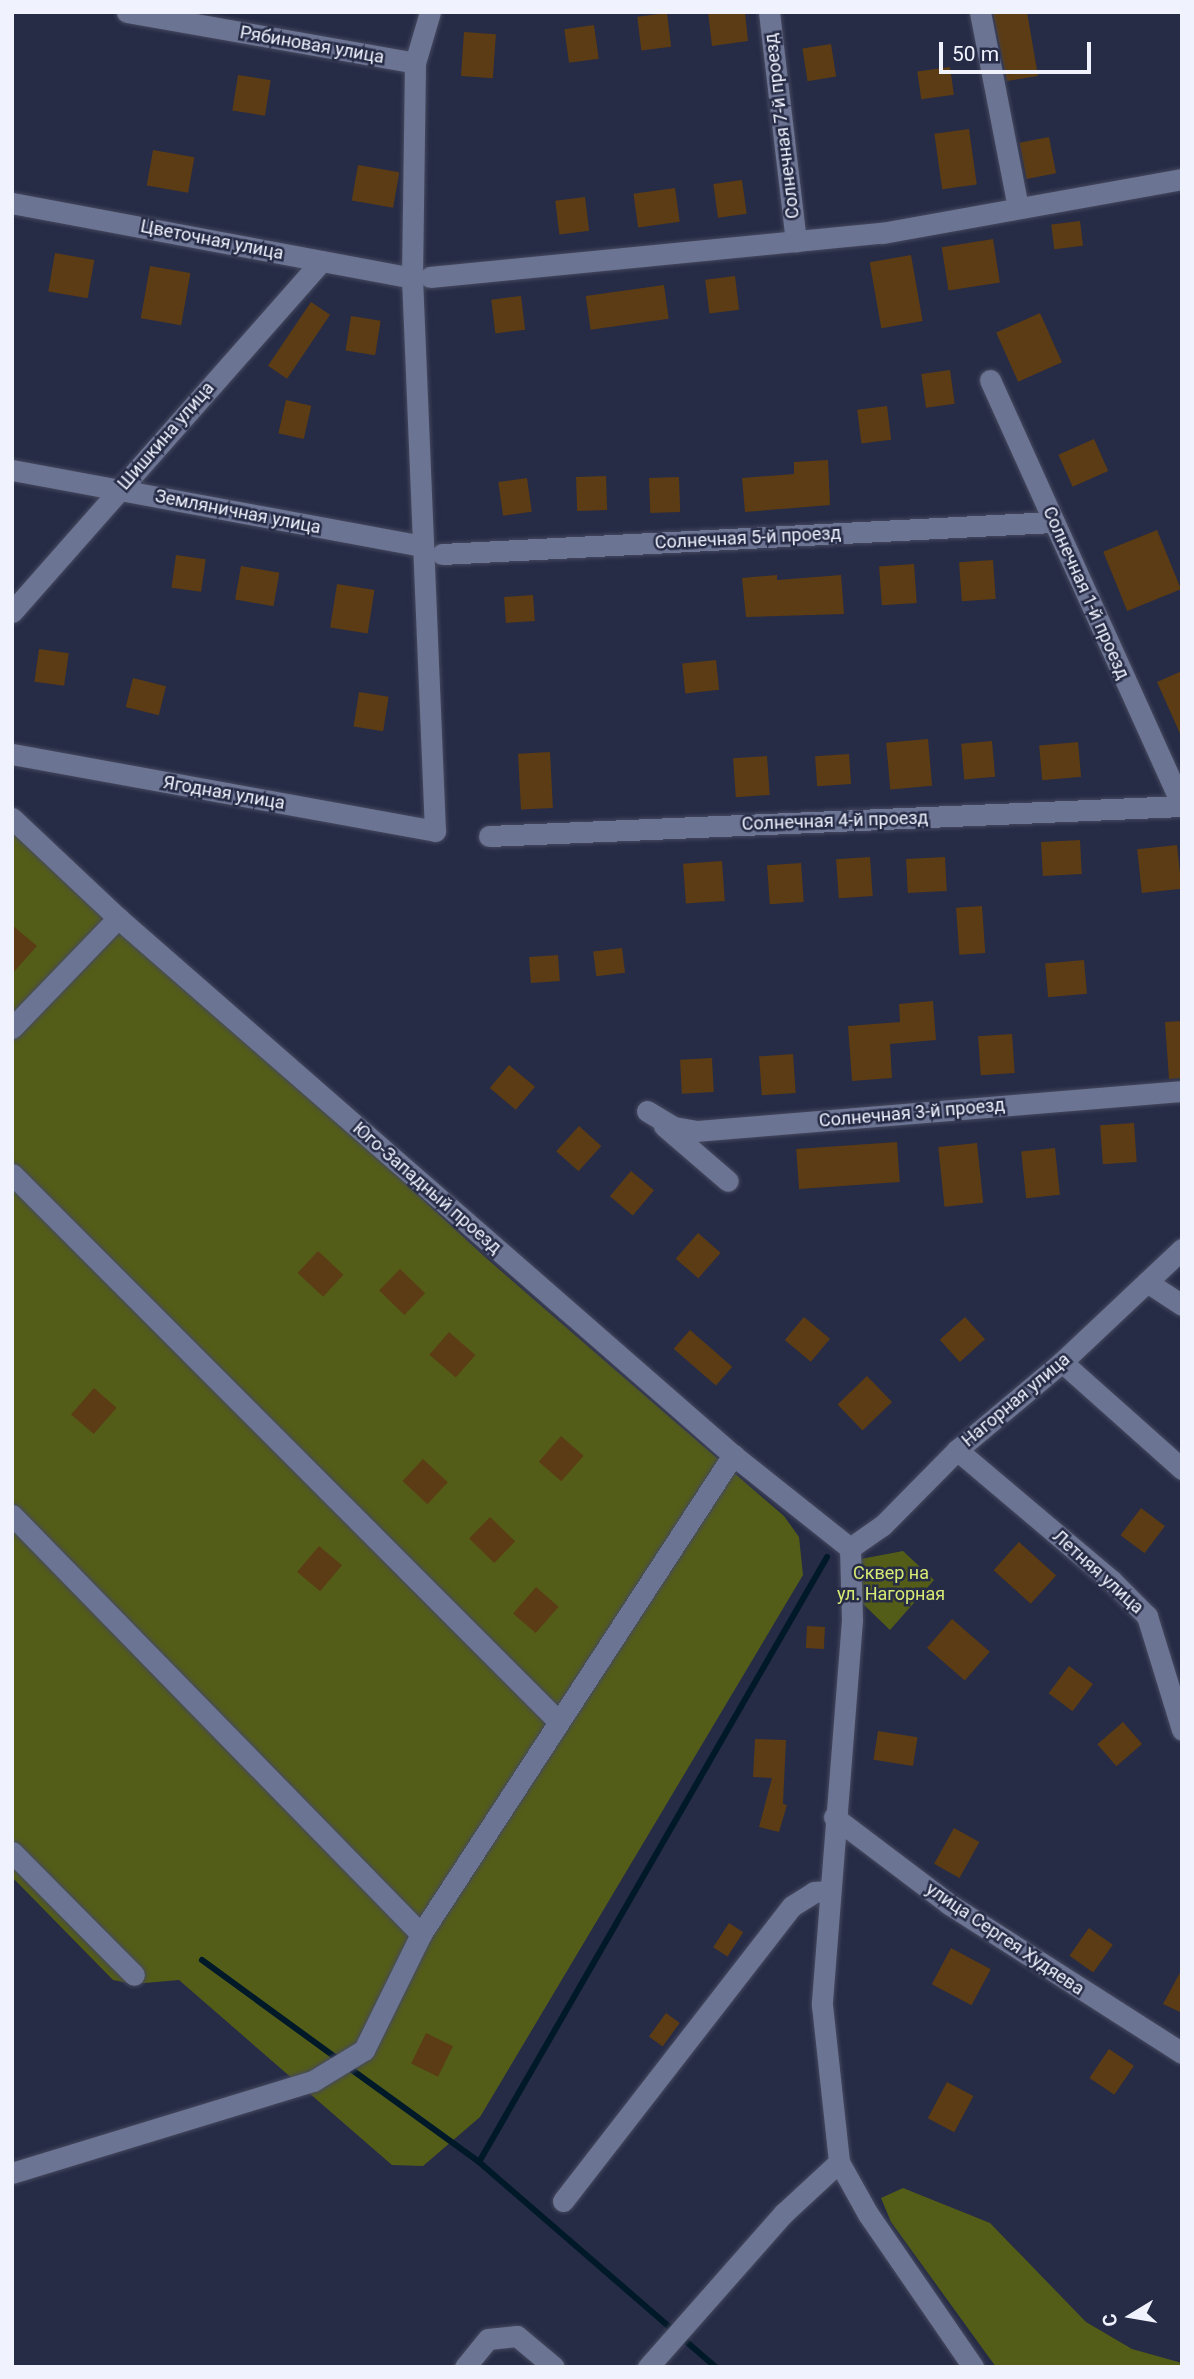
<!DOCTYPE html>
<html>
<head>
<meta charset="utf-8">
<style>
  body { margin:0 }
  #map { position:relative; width:1194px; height:2379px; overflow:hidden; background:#262b46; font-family:Roboto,sans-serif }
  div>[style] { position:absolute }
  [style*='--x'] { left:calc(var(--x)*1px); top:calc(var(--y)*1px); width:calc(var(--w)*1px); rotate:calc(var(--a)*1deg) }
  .green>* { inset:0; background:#545d18 }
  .stream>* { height:6px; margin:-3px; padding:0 3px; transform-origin:3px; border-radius:3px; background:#001929 }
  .building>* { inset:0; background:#5b3c15; transform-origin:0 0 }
  .roads { filter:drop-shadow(0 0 2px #45495e) drop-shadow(0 0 2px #45495e) }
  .minor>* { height:21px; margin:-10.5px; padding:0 10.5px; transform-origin:10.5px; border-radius:10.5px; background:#6c7493 }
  span { translate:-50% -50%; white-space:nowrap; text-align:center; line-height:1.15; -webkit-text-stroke:5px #262b46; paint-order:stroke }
  .street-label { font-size:18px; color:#f0f3fe }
  .park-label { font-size:18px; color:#d7ea74 }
  .frame { position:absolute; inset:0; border:14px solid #f0f3fe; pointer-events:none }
  .north { position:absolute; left:1096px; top:2281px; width:70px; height:70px; -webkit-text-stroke:5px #262b46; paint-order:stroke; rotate:259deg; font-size:19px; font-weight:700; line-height:28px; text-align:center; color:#f0f3fe }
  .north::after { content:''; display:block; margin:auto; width:24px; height:32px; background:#f0f3fe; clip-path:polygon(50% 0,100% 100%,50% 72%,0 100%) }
  .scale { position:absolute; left:939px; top:42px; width:152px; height:32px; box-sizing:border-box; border:4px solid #f0f3fe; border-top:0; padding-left:9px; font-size:21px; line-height:24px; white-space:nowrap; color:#f0f3fe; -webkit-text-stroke:5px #262b46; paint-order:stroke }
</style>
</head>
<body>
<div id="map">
  <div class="green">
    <div style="clip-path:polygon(12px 820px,485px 1257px,784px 1516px,799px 1537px,803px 1575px,480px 2117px,423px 2166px,392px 2165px,179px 1980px,133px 1984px,113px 1980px,12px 1877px)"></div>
    <div style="clip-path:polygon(903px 1551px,934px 1580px,890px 1630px,862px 1603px,861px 1559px)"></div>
    <div style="clip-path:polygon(903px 2188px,990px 2223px,1086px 2322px,1132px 2349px,1182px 2363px,1182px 2367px,996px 2367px,891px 2222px,881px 2198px)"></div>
  </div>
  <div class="stream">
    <div style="--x:202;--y:1960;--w:170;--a:36.1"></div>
    <div style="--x:348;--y:2067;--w:162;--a:35.9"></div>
    <div style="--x:479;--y:2162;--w:313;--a:40.9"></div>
    <div style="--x:479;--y:2162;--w:698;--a:-60.09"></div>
  </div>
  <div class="building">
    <div style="clip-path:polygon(708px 12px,745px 12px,748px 41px,712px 46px)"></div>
    <div style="clip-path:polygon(993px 12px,1027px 12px,1038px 76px,1007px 81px)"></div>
    <div style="left:667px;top:13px;width:34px;height:30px;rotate:83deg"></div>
    <div style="left:594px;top:25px;width:34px;height:30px;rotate:82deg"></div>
    <div style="left:464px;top:32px;width:32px;height:44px;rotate:4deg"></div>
    <div style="left:831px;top:44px;width:33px;height:29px;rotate:81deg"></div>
    <div style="left:950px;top:67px;width:28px;height:33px;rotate:82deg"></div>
    <div style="left:238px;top:75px;width:33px;height:36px;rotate:9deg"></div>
    <div style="left:969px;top:129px;width:56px;height:35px;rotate:82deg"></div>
    <div style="left:1049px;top:137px;width:37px;height:30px;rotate:79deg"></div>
    <div style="left:153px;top:150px;width:42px;height:36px;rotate:10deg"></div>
    <div style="left:358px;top:165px;width:42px;height:36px;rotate:10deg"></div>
    <div style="left:742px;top:180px;width:34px;height:29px;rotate:82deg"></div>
    <div style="left:675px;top:188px;width:34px;height:42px;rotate:82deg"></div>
    <div style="left:585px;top:197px;width:34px;height:30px;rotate:83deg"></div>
    <div style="left:1080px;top:221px;width:25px;height:29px;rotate:83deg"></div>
    <div style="left:993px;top:239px;width:44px;height:52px;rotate:81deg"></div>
    <div style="left:55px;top:253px;width:40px;height:39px;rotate:10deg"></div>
    <div style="left:911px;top:255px;width:67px;height:42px;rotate:80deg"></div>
    <div style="left:150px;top:266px;width:41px;height:53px;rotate:10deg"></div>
    <div style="left:735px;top:276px;width:34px;height:30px;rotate:83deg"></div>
    <div style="left:664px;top:285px;width:34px;height:79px;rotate:82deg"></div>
    <div style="left:521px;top:296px;width:34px;height:30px;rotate:83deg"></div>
    <div style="left:311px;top:302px;width:23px;height:77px;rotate:34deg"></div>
    <div style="left:1040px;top:313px;width:54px;height:48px;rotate:66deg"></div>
    <div style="left:351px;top:316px;width:30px;height:35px;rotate:9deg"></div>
    <div style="left:950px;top:370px;width:34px;height:29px;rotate:82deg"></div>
    <div style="left:286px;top:400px;width:26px;height:34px;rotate:13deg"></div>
    <div style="left:887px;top:406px;width:34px;height:30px;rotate:83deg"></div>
    <div style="left:1094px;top:439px;width:35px;height:39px;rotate:66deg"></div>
    <div style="clip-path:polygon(828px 460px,830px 505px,745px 512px,742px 478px,794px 474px,794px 462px)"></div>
    <div style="left:606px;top:476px;width:34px;height:30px;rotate:88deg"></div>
    <div style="left:679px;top:477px;width:35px;height:30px;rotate:88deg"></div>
    <div style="left:527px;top:478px;width:34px;height:29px;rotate:82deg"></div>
    <div style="left:1157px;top:530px;width:64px;height:58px;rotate:68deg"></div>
    <div style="left:176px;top:555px;width:30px;height:33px;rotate:8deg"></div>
    <div style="left:993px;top:560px;width:39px;height:34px;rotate:86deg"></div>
    <div style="left:914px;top:564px;width:39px;height:35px;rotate:86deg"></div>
    <div style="left:241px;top:566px;width:39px;height:34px;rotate:10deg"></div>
    <div style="clip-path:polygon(777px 575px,777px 580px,841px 575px,844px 614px,746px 617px,742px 578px)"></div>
    <div style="left:337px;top:584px;width:38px;height:44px;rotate:9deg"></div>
    <div style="left:533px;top:595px;width:26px;height:29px;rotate:86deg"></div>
    <div style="left:39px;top:649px;width:30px;height:33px;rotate:8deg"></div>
    <div style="left:716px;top:660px;width:30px;height:34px;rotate:84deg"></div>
    <div style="clip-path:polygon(1182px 671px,1182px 738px,1157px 682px)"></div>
    <div style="left:133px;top:678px;width:34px;height:30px;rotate:14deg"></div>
    <div style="left:359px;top:692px;width:30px;height:35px;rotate:9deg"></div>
    <div style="left:928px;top:739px;width:47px;height:42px;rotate:85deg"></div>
    <div style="left:992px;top:741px;width:36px;height:31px;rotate:85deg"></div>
    <div style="left:1078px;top:742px;width:35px;height:39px;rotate:85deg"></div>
    <div style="left:550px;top:752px;width:56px;height:32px;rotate:87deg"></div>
    <div style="left:849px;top:754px;width:30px;height:34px;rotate:86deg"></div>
    <div style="left:767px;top:756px;width:39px;height:34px;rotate:86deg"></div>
    <div style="left:1080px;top:840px;width:34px;height:39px;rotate:87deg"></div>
    <div style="left:1177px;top:845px;width:44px;height:40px;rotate:84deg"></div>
    <div style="left:870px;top:857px;width:39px;height:34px;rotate:86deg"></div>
    <div style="left:945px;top:857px;width:34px;height:39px;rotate:87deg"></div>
    <div style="left:722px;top:861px;width:40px;height:39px;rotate:86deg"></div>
    <div style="left:801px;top:863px;width:39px;height:34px;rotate:86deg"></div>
    <div style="left:982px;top:906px;width:47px;height:26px;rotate:86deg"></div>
    <div style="clip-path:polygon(12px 925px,37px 946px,12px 974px)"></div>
    <div style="left:622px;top:948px;width:25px;height:29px;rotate:83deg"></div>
    <div style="left:558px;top:955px;width:26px;height:29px;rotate:86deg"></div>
    <div style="left:1084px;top:960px;width:34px;height:39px;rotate:85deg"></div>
    <div style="clip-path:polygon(933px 1001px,936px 1040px,890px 1044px,892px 1078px,852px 1081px,848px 1026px,900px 1022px,899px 1004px)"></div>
    <div style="clip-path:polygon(1182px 1021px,1182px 1078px,1169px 1079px,1165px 1022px)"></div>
    <div style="left:1012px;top:1034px;width:39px;height:34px;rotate:86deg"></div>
    <div style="left:793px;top:1054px;width:39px;height:34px;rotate:86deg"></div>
    <div style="left:712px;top:1058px;width:34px;height:32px;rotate:87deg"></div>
    <div style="left:509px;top:1065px;width:34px;height:30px;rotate:40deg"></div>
    <div style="left:1134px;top:1123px;width:39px;height:34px;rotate:86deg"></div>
    <div style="left:579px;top:1126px;width:30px;height:34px;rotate:42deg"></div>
    <div style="left:897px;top:1142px;width:40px;height:101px;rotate:86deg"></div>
    <div style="left:977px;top:1143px;width:60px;height:39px;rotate:84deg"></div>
    <div style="left:1055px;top:1148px;width:47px;height:34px;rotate:84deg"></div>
    <div style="left:631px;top:1171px;width:30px;height:33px;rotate:40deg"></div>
    <div style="left:698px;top:1233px;width:30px;height:34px;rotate:41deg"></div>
    <div style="left:318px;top:1251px;width:35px;height:30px;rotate:43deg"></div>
    <div style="left:400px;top:1269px;width:35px;height:30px;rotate:44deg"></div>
    <div style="left:804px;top:1317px;width:34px;height:30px;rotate:40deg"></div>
    <div style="left:965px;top:1317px;width:30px;height:34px;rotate:48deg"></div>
    <div style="left:690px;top:1330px;width:56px;height:25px;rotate:41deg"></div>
    <div style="left:449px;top:1332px;width:35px;height:30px;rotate:41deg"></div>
    <div style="left:867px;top:1376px;width:36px;height:41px;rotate:46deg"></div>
    <div style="left:94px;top:1388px;width:30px;height:35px;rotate:41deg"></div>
    <div style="left:561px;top:1436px;width:30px;height:34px;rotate:41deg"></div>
    <div style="left:423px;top:1459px;width:34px;height:30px;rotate:43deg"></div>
    <div style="left:1141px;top:1508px;width:30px;height:34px;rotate:37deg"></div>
    <div style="left:490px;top:1517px;width:35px;height:30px;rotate:44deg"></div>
    <div style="left:1019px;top:1542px;width:50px;height:38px;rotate:42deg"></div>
    <div style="left:319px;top:1546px;width:30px;height:34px;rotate:40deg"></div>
    <div style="left:536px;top:1587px;width:30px;height:35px;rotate:41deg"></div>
    <div style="left:952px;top:1619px;width:50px;height:38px;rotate:41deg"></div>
    <div style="left:807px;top:1626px;width:18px;height:22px;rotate:3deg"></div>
    <div style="left:1069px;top:1666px;width:30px;height:34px;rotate:37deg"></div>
    <div style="left:1123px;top:1722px;width:29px;height:34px;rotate:49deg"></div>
    <div style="left:878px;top:1731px;width:40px;height:29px;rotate:9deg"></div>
    <div style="clip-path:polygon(755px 1739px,786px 1740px,783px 1804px,787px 1805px,779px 1832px,759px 1827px,772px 1778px,753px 1777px)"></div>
    <div style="left:954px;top:1828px;width:29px;height:41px;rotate:29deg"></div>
    <div style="left:729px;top:1923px;width:17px;height:29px;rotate:33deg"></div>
    <div style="left:1089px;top:1928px;width:29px;height:34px;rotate:35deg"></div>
    <div style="left:951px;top:1948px;width:45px;height:41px;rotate:28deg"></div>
    <div style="clip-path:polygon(1182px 1969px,1182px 2013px,1163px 2004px)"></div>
    <div style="left:666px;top:2013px;width:17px;height:29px;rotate:36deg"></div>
    <div style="left:426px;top:2033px;width:30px;height:34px;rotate:26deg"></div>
    <div style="left:1109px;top:2049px;width:30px;height:35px;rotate:34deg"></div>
    <div style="left:947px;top:2082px;width:30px;height:41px;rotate:28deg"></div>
  </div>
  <div class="roads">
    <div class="minor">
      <div style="--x:127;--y:12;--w:292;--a:10"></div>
      <div style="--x:769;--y:12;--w:231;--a:83.3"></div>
      <div style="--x:980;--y:12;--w:199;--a:79"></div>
      <div style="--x:12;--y:203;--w:407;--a:10.6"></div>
      <div style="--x:430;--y:277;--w:454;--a:-5.6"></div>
      <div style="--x:882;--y:233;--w:305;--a:-10.2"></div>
      <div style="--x:990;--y:380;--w:467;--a:65.7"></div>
      <div style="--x:12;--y:470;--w:418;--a:10.5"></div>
      <div style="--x:442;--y:554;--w:612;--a:-3"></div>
      <div style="--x:12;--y:612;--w:468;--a:-48.6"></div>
      <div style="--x:12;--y:754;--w:430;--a:10.3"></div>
      <div style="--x:435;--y:831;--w:553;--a:-92.38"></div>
      <div style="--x:412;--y:278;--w:215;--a:-89.2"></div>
      <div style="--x:415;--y:63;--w:53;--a:-73.6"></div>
      <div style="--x:12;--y:818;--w:146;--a:43.3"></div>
      <div style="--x:118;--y:918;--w:816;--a:41.13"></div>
      <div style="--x:733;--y:1455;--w:149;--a:38.5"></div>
      <div style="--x:489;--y:836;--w:694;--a:-2.48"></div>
      <div style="--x:12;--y:1028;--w:153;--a:-46.1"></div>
      <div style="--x:647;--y:1111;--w:31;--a:31"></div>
      <div style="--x:674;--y:1127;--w:22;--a:10"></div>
      <div style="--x:696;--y:1131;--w:488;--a:-4.7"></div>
      <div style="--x:664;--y:1126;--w:84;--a:40.7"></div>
      <div style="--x:12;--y:1174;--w:774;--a:45.05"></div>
      <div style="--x:1147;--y:1282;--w:42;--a:33.3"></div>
      <div style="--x:1062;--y:1362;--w:161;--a:41.7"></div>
      <div style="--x:957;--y:1450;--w:202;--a:40.2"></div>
      <div style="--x:1111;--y:1580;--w:51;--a:45"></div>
      <div style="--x:1147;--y:1616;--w:119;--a:72.9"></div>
      <div style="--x:12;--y:1515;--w:586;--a:45.69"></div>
      <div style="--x:850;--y:1548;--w:72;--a:88.4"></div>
      <div style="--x:852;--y:1620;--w:386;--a:94.5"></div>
      <div style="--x:822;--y:2005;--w:158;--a:83.8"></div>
      <div style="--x:839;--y:2162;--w:60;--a:60.9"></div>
      <div style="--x:868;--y:2214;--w:186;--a:55.5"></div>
      <div style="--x:850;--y:1548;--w:39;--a:-35"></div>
      <div style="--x:882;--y:1526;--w:107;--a:-45.4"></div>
      <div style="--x:957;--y:1450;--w:137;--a:-40"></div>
      <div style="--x:1062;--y:1362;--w:165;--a:-43.3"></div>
      <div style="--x:834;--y:1817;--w:144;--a:37.1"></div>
      <div style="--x:949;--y:1904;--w:277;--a:32.6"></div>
      <div style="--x:12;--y:1852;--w:173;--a:45.2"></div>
      <div style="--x:12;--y:2173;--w:315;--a:-17"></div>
      <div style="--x:313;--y:2081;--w:60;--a:-31.3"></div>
      <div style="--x:364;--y:2050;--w:129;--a:-63.8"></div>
      <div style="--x:421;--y:1934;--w:572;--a:-56.92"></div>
      <div style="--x:563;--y:2201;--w:373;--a:-52.2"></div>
      <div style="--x:792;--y:1906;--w:26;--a:-32"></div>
      <div style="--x:814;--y:1892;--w:16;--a:-4"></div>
      <div style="--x:465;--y:2367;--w:36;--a:-51"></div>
      <div style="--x:488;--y:2339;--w:29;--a:-6"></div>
      <div style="--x:517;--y:2336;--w:48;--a:40"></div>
      <div style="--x:648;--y:2367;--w:205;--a:-48.6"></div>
      <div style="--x:784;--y:2213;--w:75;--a:-42.8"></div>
    </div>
  </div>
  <div class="street-label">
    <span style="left:312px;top:45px;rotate:10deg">Рябиновая улица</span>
    <span style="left:782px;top:126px;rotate:-97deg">Солнечная 7-й проезд</span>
    <span style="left:212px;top:240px;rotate:11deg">Цветочная улица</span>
    <span style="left:166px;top:436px;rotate:-49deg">Шишкина улица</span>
    <span style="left:238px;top:512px;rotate:11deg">Земляничная улица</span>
    <span style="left:748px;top:538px;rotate:-3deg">Солнечная 5-й проезд</span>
    <span style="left:1086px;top:593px;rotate:66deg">Солнечная 1-й проезд</span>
    <span style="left:224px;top:793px;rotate:10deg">Ягодная улица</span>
    <span style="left:835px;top:821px;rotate:-2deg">Солнечная 4-й проезд</span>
    <span style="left:912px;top:1113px;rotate:-5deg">Солнечная 3-й проезд</span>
    <span style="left:427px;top:1188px;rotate:41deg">Юго-Западный проезд</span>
    <span style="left:1016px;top:1400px;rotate:-40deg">Нагорная улица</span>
    <span style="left:1098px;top:1572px;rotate:42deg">Летняя улица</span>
    <span style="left:1005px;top:1939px;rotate:34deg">улица Сергея Худяева</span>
  </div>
  <div class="park-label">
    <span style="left:891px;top:1584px">Сквер на<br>ул. Нагорная</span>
  </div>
  <div class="frame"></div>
  <div class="north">С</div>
  <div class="scale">50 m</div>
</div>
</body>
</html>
